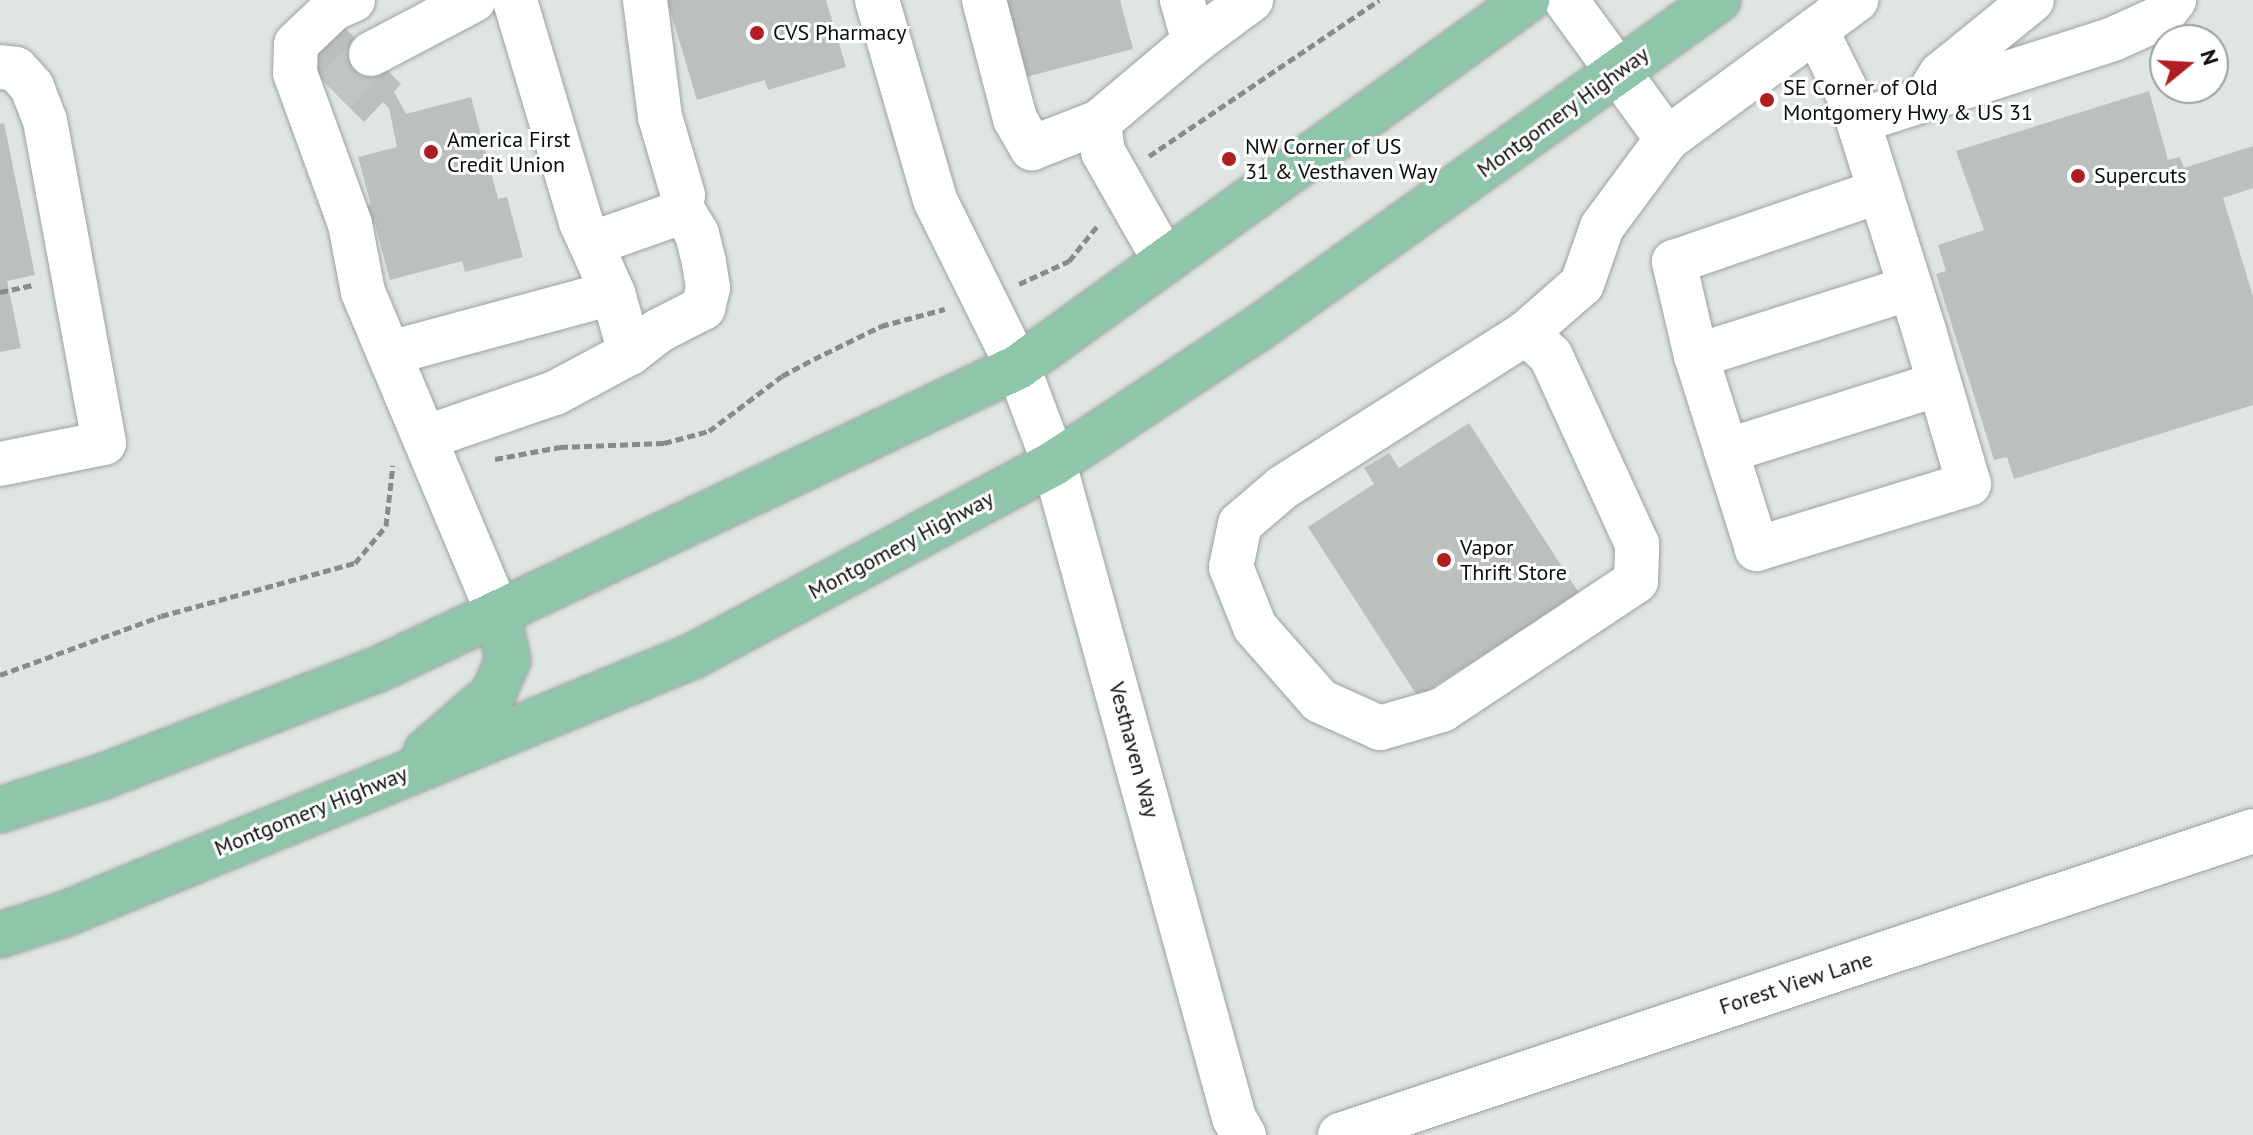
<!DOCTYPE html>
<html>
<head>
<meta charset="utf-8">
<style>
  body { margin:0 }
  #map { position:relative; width:2253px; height:1135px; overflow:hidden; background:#dfe5e2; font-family:"PT Sans",sans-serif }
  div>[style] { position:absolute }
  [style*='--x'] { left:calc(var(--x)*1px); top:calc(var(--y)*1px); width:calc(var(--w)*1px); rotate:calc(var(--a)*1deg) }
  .building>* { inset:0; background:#bbc0bd }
  .minor-tunnel>* { height:44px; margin-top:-22px; transform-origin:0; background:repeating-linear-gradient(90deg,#bfc5c2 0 44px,transparent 0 66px) }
  .path>* { height:5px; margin-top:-2.5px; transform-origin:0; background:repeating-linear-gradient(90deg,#878b89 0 8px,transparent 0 12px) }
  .roads { filter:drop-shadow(0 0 2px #9ca29f) drop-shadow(0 0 2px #9ca29f) }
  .minor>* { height:44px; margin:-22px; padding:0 22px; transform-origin:22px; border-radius:22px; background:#fff }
  .major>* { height:44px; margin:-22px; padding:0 22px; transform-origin:22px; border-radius:22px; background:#8ec5ab }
  .dots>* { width:22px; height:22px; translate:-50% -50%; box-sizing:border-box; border:4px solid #fff; border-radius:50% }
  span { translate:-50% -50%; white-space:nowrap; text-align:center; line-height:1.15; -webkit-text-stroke:6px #fff; paint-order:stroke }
  .poi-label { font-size:22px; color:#0b0d0c }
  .left { translate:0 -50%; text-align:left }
  .street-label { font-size:22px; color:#0b0d0c }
  .north { position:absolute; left:2149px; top:24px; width:80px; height:80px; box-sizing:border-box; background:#fff; border:2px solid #9d9e9e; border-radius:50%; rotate:72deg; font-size:22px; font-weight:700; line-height:32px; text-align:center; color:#0b0d0c }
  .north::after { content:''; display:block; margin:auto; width:28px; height:36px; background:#af1e20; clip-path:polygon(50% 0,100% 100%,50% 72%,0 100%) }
</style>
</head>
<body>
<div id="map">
  <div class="building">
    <div style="clip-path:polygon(667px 0,826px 0,846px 67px,768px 90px,765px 80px,697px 100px)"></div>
    <div style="clip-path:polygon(1002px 0,1120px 0,1133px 49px,1022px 78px)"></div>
    <div style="clip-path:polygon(343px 26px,401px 84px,394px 92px,406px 114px,471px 97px,498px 199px,507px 197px,523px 257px,465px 272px,462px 261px,390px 280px,375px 224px,370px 225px,365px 206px,371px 205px,358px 157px,397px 147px,389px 108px,383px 102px,364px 122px,305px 63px)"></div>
    <div style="clip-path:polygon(2149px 91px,2168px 160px,2180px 157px,2184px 168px,2253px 146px,2253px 188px,2223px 198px,2253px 296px,2253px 405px,2014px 479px,2007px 457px,1994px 460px,1936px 274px,1946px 271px,1938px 245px,1984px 230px,1956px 151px)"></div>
    <div style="clip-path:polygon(4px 123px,35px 275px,7px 281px,21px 348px,0 352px,0 124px)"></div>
    <div style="clip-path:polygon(1469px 423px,1579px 593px,1418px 697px,1308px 527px,1374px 484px,1364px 468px,1389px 453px,1399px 468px)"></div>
  </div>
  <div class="minor-tunnel">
    <div style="--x:335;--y:92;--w:52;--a:-46.5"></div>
  </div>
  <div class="path">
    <div style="--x:1149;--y:156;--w:278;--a:-34.1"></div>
    <div style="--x:1019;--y:284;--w:55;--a:-24.7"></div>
    <div style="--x:1069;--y:261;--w:46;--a:-51.1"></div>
    <div style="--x:0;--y:292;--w:35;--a:-12"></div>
    <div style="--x:495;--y:459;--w:66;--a:-10.5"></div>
    <div style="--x:560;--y:447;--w:104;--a:-2.2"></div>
    <div style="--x:664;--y:443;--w:47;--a:-14.9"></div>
    <div style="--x:709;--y:431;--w:91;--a:-37"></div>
    <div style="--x:782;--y:376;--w:36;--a:-28"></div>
    <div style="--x:814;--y:359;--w:75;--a:-26.2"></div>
    <div style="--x:881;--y:326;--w:66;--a:-14.9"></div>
    <div style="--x:0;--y:675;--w:171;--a:-20.1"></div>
    <div style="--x:161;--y:616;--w:201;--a:-15.3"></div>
    <div style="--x:355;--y:563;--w:48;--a:-50"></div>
    <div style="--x:386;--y:526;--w:61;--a:-83.5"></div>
  </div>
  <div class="roads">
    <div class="minor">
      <div style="--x:353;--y:0;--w:21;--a:157"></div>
      <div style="--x:334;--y:8;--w:52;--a:136.5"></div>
      <div style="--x:296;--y:44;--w:29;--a:92"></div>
      <div style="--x:295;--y:73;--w:161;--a:70"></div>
      <div style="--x:350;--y:224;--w:69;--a:79.2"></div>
      <div style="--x:363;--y:292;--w:348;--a:67.2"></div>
      <div style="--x:877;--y:0;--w:208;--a:73.8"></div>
      <div style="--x:935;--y:200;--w:186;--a:63.6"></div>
      <div style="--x:1018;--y:367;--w:103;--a:69.4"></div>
      <div style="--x:1054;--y:463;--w:679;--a:74.63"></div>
      <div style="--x:1234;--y:1118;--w:20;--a:60"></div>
      <div style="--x:984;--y:0;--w:123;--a:75.4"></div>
      <div style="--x:1015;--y:119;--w:34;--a:60"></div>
      <div style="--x:1032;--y:148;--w:72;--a:-21.2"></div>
      <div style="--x:1566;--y:0;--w:172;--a:54"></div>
      <div style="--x:1816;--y:30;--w:84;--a:63.7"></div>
      <div style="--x:1853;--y:105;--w:240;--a:72.5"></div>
      <div style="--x:1925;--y:334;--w:156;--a:73.7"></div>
      <div style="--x:1969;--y:484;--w:222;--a:163"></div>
      <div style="--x:1757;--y:549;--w:202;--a:-107.5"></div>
      <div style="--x:1696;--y:356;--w:97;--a:-103.2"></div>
      <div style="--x:1674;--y:262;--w:218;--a:-19"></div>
      <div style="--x:1194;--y:42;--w:71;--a:-36.4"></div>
      <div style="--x:371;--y:54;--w:116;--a:-27.7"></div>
      <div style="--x:0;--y:67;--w:16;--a:7"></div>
      <div style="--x:16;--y:69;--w:24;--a:48"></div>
      <div style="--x:32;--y:87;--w:36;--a:69"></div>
      <div style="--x:45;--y:121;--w:327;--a:79.6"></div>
      <div style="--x:104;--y:443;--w:106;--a:168.6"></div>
      <div style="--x:1926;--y:98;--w:28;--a:-58"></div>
      <div style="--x:1941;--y:74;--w:117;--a:-39.1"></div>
      <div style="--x:1858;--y:121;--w:268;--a:-17.8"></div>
      <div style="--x:2113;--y:39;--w:51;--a:-24.1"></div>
      <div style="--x:2160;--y:18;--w:23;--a:-52"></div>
      <div style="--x:591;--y:244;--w:87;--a:-19.5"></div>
      <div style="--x:673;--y:215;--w:11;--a:-45"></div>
      <div style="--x:681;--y:207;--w:12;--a:-81"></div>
      <div style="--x:683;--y:195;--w:81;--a:-106.4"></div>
      <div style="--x:660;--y:117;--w:118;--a:-97.3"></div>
      <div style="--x:1165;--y:261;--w:125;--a:-119.6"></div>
      <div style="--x:1103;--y:152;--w:30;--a:-98"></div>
      <div style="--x:1099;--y:122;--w:124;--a:-40.1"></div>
      <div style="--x:1194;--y:42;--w:44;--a:-105.9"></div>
      <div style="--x:1526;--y:333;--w:289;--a:147.6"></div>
      <div style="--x:1282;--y:488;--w:55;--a:139.4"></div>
      <div style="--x:1240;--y:524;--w:44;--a:101.8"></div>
      <div style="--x:1231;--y:567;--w:65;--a:68.2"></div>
      <div style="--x:1255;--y:627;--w:98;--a:48.7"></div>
      <div style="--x:1320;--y:701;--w:66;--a:24.2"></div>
      <div style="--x:1380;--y:728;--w:65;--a:-16.2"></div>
      <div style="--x:1442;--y:710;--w:233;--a:-33.6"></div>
      <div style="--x:1636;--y:581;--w:37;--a:-88"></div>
      <div style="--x:1637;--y:544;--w:207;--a:-114.6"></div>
      <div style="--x:1551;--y:356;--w:34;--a:-137"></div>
      <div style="--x:1526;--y:333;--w:74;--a:-41.2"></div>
      <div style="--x:1582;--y:284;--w:60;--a:-70.7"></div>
      <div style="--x:1602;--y:227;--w:109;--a:-53.5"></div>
      <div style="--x:1667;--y:139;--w:235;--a:-36.3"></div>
      <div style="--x:390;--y:353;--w:231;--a:-15.1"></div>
      <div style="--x:630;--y:353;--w:36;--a:-38"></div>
      <div style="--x:658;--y:331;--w:51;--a:-27.1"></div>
      <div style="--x:703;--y:308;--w:21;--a:-76"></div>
      <div style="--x:708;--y:288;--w:26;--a:-99"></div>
      <div style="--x:704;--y:262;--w:29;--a:-104"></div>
      <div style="--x:697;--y:234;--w:31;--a:-121"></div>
      <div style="--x:1696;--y:356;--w:225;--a:-17.6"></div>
      <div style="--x:427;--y:437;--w:135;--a:-19"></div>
      <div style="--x:555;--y:393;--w:85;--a:-28.1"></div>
      <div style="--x:630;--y:353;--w:62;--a:-105.8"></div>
      <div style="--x:613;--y:293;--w:78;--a:-114.3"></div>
      <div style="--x:581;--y:222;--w:232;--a:-106.6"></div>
      <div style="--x:1726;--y:451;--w:223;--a:-17.5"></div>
      <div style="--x:1340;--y:1135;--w:962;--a:-18.42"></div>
    </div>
    <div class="major">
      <div style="--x:426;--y:752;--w:89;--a:-40.9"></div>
      <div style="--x:493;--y:694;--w:37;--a:-66"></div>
      <div style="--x:508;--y:660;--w:48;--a:-102"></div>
      <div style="--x:0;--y:810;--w:109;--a:-18.1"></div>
      <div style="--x:104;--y:776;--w:297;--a:-21.3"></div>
      <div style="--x:381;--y:668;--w:705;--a:-25.29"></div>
      <div style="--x:1018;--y:367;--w:628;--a:-35.79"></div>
      <div style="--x:0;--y:935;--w:68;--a:-17.9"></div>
      <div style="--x:65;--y:914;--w:679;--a:-22.33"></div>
      <div style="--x:693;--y:656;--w:409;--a:-28.1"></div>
      <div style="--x:1054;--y:463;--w:242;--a:-33.4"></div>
      <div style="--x:1256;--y:330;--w:568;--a:-35.54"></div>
    </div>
  </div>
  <div class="dots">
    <div style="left:757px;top:33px;background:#af1e20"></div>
    <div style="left:1767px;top:100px;background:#af1e20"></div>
    <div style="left:431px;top:152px;background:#af1e20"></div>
    <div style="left:1229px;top:159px;background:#af1e20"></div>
    <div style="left:2078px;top:176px;background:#af1e20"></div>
    <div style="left:1444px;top:560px;background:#af1e20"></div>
  </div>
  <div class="poi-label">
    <span class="left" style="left:773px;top:33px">CVS Pharmacy</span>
    <span class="left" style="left:1783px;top:100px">SE Corner of Old<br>Montgomery Hwy &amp; US 31</span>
    <span class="left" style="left:447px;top:152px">America First<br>Credit Union</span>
    <span class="left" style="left:1245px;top:159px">NW Corner of US<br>31 &amp; Vesthaven Way</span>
    <span class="left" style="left:2094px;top:176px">Supercuts</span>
    <span class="left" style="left:1460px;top:560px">Vapor<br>Thrift Store</span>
  </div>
  <div class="street-label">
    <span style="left:1563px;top:112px;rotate:-36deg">Montgomery Highway</span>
    <span style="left:901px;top:545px;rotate:-28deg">Montgomery Highway</span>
    <span style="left:1134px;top:750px;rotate:75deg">Vesthaven Way</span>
    <span style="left:311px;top:811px;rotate:-22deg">Montgomery Highway</span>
    <span style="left:1796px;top:983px;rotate:-18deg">Forest View Lane</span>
  </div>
  <div class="north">N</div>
</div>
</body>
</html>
